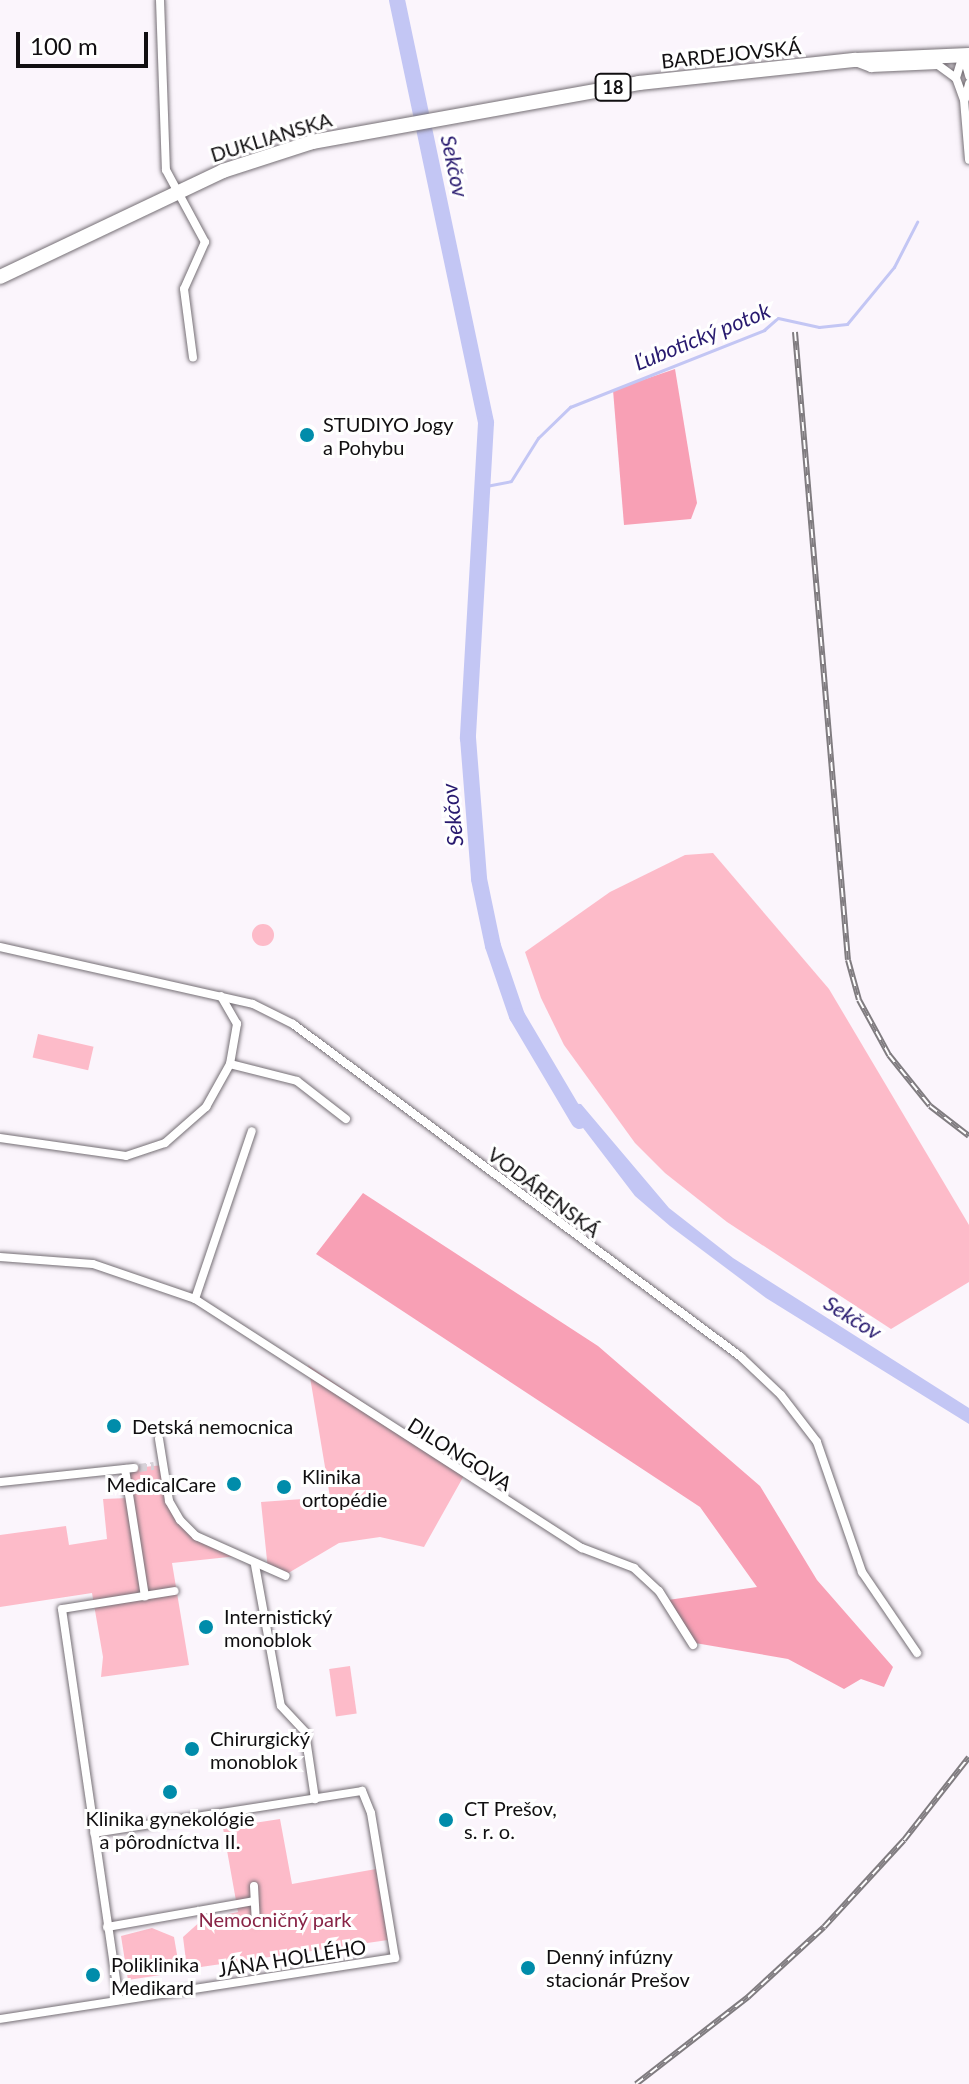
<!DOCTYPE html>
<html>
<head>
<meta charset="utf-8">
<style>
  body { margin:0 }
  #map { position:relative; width:969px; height:2084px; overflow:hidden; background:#fbf5fc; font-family:Lato,sans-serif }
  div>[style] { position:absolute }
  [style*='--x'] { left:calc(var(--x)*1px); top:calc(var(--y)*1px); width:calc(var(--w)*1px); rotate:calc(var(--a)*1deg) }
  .green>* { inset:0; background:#fdbbc9; transform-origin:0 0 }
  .round { border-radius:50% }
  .forest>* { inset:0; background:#f8a0b5 }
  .water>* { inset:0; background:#c3c6f4 }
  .stream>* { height:3px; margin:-1.5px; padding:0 1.5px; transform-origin:1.5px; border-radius:1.5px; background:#c3c6f4 }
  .river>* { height:16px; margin:-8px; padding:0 8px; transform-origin:8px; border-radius:8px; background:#c3c6f4 }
  .minor-tunnel>* { height:8px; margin-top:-4px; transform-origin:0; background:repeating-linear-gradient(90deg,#d8d2d9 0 8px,transparent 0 12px) }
  .roads { filter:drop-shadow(0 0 2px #756f75) drop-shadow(0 0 2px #756f75) }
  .minor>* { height:8px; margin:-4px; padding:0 4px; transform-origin:4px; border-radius:4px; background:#fff }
  .primary>* { height:14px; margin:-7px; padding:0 7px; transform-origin:7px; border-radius:7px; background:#fff }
  .rail>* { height:6px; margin-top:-3px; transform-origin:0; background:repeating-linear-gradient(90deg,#fff 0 9px,#807c80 0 18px); box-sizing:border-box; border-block:2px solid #807c80 }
  .dots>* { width:22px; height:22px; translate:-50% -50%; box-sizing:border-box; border:4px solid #fff; border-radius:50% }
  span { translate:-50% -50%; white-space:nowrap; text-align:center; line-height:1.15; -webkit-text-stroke:6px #fff; paint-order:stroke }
  .shield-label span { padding:2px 6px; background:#fff; border:2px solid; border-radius:6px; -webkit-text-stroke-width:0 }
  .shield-label { font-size:18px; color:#110f11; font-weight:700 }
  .street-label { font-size:20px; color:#110f11 }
  .poi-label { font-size:20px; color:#110f11 }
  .left { translate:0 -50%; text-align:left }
  .right { translate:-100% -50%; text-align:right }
  .park-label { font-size:20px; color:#882446 }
  .water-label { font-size:22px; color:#281a6f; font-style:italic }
  .scale { position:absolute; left:16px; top:32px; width:132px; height:36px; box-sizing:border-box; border:4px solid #110f11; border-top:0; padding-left:10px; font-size:24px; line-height:28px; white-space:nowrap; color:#110f11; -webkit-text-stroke:6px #fff; paint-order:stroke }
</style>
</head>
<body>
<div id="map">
  <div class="green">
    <div style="clip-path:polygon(713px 853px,829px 989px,969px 1225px,969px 1282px,891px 1329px,727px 1222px,665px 1173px,635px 1143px,564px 1045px,541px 998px,525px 952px,610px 892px,685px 855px)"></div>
    <div class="round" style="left:252px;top:924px;width:22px;height:22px"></div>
    <div style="left:38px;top:1034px;width:57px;height:24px;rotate:13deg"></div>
    <div style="clip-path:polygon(308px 1365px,466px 1472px,424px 1547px,380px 1537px,339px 1543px,285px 1575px,268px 1570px,261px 1502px,330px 1497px)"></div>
    <div style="clip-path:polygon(163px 1465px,169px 1502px,188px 1527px,238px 1556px,172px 1563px,189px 1665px,101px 1677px,103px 1657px,92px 1593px,0 1607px,0 1535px,66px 1526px,69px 1545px,107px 1539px,103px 1499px,128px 1498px,125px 1469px)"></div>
    <div style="left:350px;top:1666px;width:48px;height:21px;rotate:82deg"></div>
    <div style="clip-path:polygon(280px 1819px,292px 1884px,376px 1869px,388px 1940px,187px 1969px,183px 1937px,203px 1919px,238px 1912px,223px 1828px)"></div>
    <div style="clip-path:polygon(152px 1928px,174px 1937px,180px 1972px,128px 1980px,121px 1936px)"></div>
  </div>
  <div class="forest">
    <div style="clip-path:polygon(675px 369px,697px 503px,691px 519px,624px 525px,613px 390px)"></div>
    <div style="clip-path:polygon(363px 1193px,598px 1346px,760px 1486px,817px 1580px,893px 1667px,884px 1687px,861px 1679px,844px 1689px,788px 1659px,695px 1643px,668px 1600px,757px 1587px,700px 1507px,316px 1254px)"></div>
  </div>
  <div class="water">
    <div style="clip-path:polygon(564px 1103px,581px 1104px,669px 1208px,733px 1258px,969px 1408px,969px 1424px,766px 1298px,670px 1226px,635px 1196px)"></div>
  </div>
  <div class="stream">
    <div style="--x:486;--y:486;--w:25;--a:-11"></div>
    <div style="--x:511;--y:481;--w:51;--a:-57.9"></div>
    <div style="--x:538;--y:438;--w:45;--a:-44.1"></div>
    <div style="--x:570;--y:407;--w:209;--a:-21.6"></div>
    <div style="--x:764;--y:330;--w:18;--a:-41"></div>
    <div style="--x:778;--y:318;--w:42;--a:12.4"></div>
    <div style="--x:819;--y:327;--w:28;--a:-6"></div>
    <div style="--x:847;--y:324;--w:74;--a:-50.5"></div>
    <div style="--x:894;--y:267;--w:51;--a:-62.9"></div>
  </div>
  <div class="river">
    <div style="--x:397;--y:0;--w:432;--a:78.1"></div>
    <div style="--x:486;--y:423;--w:316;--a:93.3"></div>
    <div style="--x:468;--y:738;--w:141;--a:85.5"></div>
    <div style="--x:479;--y:879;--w:68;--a:78.2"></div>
    <div style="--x:493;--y:946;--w:74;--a:71.1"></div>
    <div style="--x:517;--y:1016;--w:122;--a:59.4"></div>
  </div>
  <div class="minor-tunnel">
    <div style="--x:139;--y:1468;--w:15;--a:-8"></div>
  </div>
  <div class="roads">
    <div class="minor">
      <div style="--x:160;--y:0;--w:170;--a:88"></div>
      <div style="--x:166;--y:170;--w:82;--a:61.6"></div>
      <div style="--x:205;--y:242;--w:51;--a:114.1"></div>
      <div style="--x:184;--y:289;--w:69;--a:82.5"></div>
      <div style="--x:963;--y:55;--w:24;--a:107"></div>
      <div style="--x:956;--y:78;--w:23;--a:70"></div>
      <div style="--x:964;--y:100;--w:60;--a:85.2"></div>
      <div style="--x:964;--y:58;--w:19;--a:74"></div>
      <div style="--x:858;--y:63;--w:14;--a:21"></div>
      <div style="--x:871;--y:68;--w:67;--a:-2.6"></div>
      <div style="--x:938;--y:65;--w:22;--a:36"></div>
      <div style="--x:965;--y:99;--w:16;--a:-75"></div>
      <div style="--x:0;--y:947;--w:259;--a:12.7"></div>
      <div style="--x:253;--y:1004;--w:45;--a:26.6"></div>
      <div style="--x:293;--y:1024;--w:558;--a:36.62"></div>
      <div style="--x:741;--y:1357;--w:55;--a:43.5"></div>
      <div style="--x:781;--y:1395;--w:59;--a:52.5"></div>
      <div style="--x:817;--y:1442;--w:138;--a:70.9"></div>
      <div style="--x:862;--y:1572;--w:98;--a:55.8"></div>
      <div style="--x:230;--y:1064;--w:69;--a:14.2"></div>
      <div style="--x:297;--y:1081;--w:62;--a:37.8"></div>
      <div style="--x:0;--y:1138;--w:127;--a:8.1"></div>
      <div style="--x:126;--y:1156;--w:41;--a:-18.4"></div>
      <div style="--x:165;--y:1143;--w:55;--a:-41.3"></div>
      <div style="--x:206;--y:1107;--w:49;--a:-60.8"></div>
      <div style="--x:230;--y:1064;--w:41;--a:-80.1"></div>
      <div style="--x:237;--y:1024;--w:32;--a:-120"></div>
      <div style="--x:0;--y:1257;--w:93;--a:4.3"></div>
      <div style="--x:93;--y:1264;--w:108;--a:18.9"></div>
      <div style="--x:195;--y:1299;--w:460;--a:32.8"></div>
      <div style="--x:582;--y:1548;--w:56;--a:21"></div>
      <div style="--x:634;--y:1568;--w:34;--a:43"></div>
      <div style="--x:659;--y:1591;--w:64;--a:57.8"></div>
      <div style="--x:195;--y:1299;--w:177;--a:-71.3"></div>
      <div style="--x:159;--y:1439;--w:63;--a:80.8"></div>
      <div style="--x:169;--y:1501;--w:22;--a:60"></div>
      <div style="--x:180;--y:1520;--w:23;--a:45"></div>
      <div style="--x:196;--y:1536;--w:98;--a:24"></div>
      <div style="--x:125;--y:1469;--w:129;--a:81.1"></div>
      <div style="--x:0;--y:1482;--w:135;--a:-6"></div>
      <div style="--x:255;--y:1565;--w:143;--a:79.6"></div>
      <div style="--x:281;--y:1706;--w:35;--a:47"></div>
      <div style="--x:305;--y:1732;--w:68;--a:81.5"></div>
      <div style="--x:254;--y:1886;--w:35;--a:87"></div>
      <div style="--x:107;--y:1927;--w:149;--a:-10"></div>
      <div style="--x:119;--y:2000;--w:395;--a:-98.3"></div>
      <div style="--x:62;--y:1609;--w:114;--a:-9.1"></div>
      <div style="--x:0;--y:2019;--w:400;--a:-8.8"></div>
      <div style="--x:395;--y:1958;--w:147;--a:-99.4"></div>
      <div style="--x:371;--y:1813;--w:24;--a:-112"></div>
      <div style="--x:362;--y:1791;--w:271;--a:171.1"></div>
    </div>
    <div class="primary">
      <div style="--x:0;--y:277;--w:247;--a:-25.4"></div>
      <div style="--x:223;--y:171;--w:94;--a:-18"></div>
      <div style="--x:312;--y:142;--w:332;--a:-10.2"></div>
      <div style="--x:639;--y:83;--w:218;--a:-6.1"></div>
      <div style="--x:856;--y:60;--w:113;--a:-2.5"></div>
    </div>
  </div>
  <div class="rail">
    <div style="--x:795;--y:332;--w:630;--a:85.18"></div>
    <div style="--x:848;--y:960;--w:41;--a:74.6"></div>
    <div style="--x:859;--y:1000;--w:63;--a:61.4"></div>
    <div style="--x:889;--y:1055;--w:65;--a:51.2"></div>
    <div style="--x:930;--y:1106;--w:49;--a:37.6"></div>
    <div style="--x:636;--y:2084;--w:142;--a:-37.8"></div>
    <div style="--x:748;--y:1997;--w:103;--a:-42.6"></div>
    <div style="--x:824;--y:1927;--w:118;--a:-47.4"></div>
    <div style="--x:904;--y:1840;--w:105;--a:-51.9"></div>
  </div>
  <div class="dots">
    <div style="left:307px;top:435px;background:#008caa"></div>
    <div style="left:114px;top:1426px;background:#008caa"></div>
    <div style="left:234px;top:1484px;background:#008caa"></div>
    <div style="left:284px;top:1487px;background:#008caa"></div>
    <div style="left:206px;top:1627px;background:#008caa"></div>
    <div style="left:192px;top:1749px;background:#008caa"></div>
    <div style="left:170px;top:1792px;background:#008caa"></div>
    <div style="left:446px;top:1820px;background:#008caa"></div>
    <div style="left:528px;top:1968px;background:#008caa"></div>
    <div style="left:93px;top:1975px;background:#008caa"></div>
  </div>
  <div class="shield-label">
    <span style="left:613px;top:87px">18</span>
  </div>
  <div class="street-label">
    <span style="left:731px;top:54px;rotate:-6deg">BARDEJOVSKÁ</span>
    <span style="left:271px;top:137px;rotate:-17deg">DUKLIANSKA</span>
    <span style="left:544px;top:1192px;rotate:37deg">VODÁRENSKÁ</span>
    <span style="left:460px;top:1454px;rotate:32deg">DILONGOVA</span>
    <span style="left:292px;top:1958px;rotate:-9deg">JÁNA HOLLÉHO</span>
  </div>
  <div class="poi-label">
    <span class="left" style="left:323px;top:436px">STUDIYO Jogy<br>a Pohybu</span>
    <span class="left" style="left:132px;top:1426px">Detská nemocnica</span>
    <span class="left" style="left:302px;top:1488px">Klinika<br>ortopédie</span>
    <span class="right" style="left:216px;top:1484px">MedicalCare</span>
    <span class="left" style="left:224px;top:1628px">Internistický<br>monoblok</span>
    <span class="left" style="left:210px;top:1750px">Chirurgický<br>monoblok</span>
    <span class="left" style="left:464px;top:1820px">CT Prešov,<br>s. r. o.</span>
    <span style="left:170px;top:1830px">Klinika gynekológie<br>a pôrodníctva II.</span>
    <span class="left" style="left:546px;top:1968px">Denný infúzny<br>stacionár Prešov</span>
    <span class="left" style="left:111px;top:1976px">Poliklinika<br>Medikard</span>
  </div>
  <div class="park-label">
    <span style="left:275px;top:1919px">Nemocničný park</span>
  </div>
  <div class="water-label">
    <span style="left:455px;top:166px;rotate:78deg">Sekčov</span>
    <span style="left:702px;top:336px;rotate:-22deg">Ľubotický potok</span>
    <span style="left:452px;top:815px;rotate:-96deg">Sekčov</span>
    <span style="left:853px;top:1317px;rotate:32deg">Sekčov</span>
  </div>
  <div class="scale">100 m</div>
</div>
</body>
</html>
